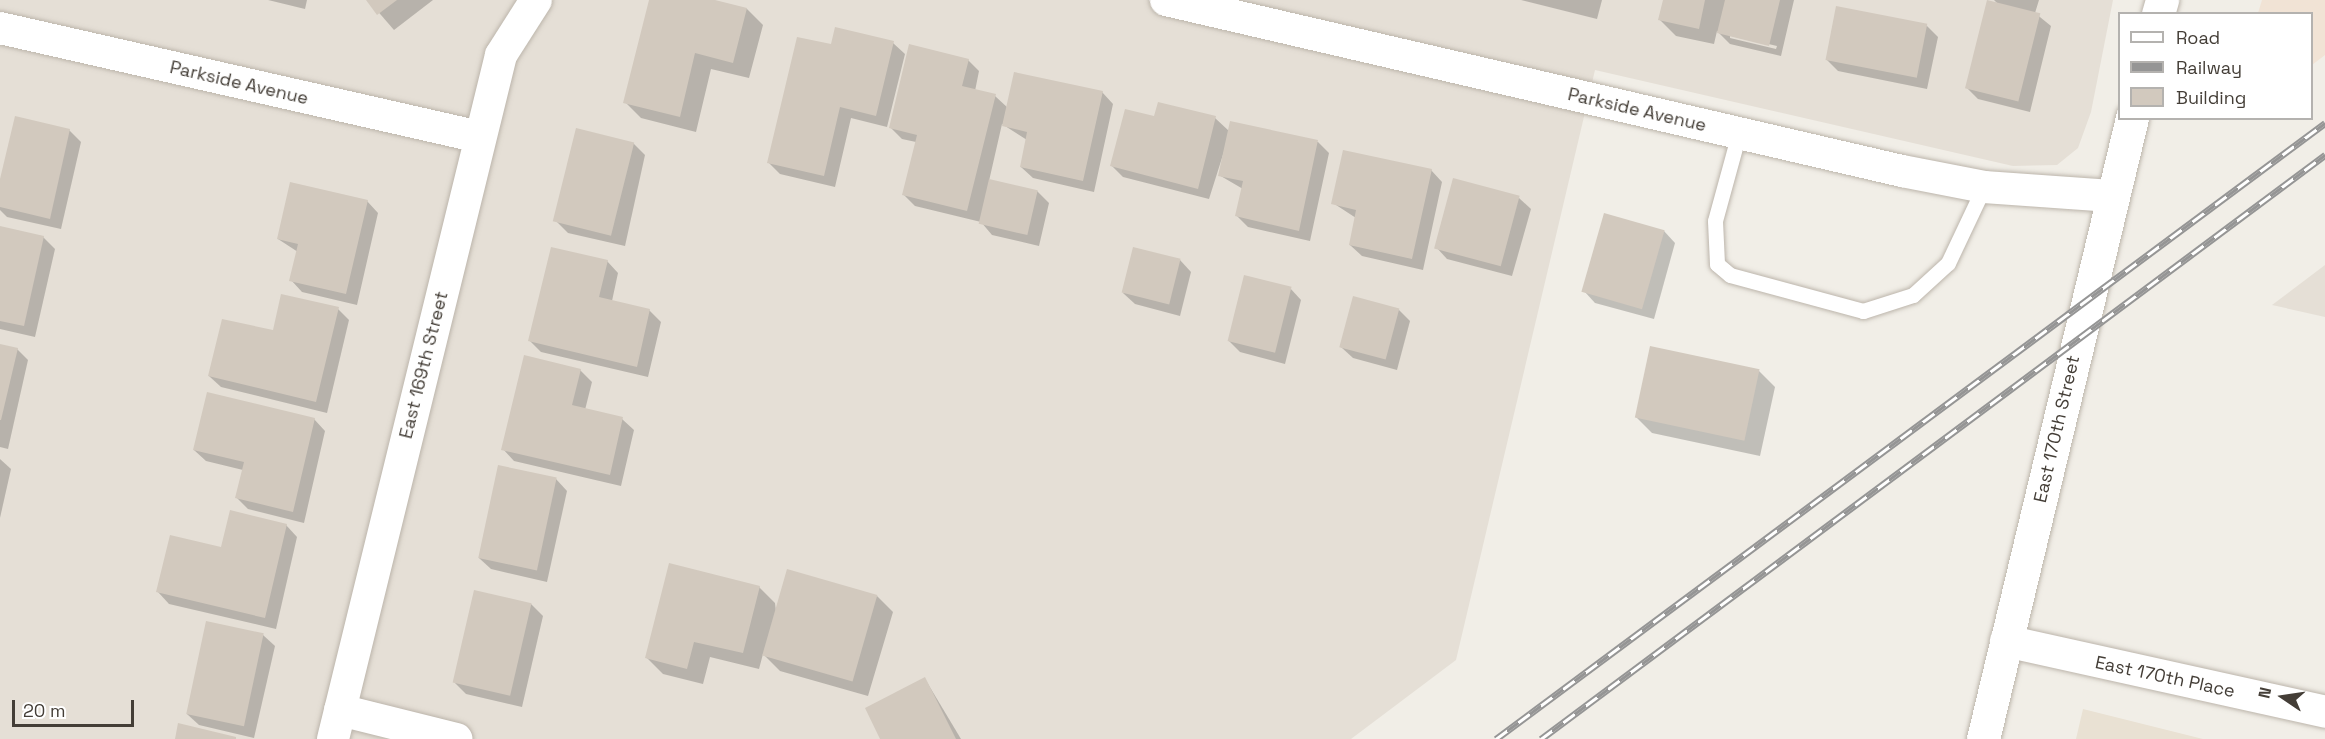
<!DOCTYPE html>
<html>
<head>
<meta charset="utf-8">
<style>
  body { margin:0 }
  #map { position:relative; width:2325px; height:739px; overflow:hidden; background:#f1eee7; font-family:"Space Grotesk",sans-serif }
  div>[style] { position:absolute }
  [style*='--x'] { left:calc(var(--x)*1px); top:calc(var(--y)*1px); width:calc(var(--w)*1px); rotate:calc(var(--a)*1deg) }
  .residential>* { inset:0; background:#e5dfd6 }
  .commercial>* { inset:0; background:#f1e3d5 }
  .education>* { inset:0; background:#e9e1d3 }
  .shadow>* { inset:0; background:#0003 }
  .building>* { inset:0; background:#d2c9be; transform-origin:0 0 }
  .roads { filter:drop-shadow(0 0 2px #bcb5ab) drop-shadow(0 0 2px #bcb5ab) }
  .service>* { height:15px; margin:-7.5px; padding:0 7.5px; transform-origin:7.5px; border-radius:7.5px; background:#fff }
  .minor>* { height:32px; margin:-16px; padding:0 16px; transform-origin:16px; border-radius:16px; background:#fff }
  .tertiary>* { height:33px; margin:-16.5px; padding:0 16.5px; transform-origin:16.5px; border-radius:16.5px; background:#fff }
  .rail>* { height:7px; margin-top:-3.5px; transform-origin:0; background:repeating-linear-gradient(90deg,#fff 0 14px,#959595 0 28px); box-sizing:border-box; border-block:2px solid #959595 }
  span { translate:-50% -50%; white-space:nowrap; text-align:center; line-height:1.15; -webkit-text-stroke:6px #fff; paint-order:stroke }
  .street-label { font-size:18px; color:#443e37 }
  .legend { position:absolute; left:2118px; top:12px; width:195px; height:108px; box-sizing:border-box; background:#fff; border:2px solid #b4b2af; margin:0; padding:8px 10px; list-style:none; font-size:18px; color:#443e37 }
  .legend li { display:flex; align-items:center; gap:12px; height:30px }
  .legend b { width:30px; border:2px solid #b4b2af }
  .north { position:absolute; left:2253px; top:667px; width:60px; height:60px; -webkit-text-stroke:4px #fff; paint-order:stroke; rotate:283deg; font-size:16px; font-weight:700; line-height:24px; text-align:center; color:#443e37 }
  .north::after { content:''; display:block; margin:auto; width:21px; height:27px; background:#443e37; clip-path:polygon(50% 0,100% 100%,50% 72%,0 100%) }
  .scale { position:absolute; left:12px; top:700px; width:122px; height:27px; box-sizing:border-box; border:3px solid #443e37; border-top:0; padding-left:8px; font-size:18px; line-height:21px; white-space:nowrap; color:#443e37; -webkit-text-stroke:4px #fff; paint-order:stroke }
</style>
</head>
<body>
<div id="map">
  <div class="residential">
    <div style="clip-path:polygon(0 0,2113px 0,2091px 112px,2078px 148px,2057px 165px,2013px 166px,1595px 70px,1456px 660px,1351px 739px,0 739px)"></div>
    <div style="clip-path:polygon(2325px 265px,2325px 317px,2272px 305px)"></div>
  </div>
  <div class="commercial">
    <div style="clip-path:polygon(2262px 0,2325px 0,2325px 55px,2312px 65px,2312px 14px,2258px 13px)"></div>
  </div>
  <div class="education">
    <div style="clip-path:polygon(2083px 709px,2203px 739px,2076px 739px)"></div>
  </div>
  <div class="shadow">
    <div style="clip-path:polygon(268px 0,307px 0,305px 9px)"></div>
    <div style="clip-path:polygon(368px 0,433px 0,394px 30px)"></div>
    <div style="clip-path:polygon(651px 0,709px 0,747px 9px,763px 25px,749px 78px,711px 69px,696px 132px,641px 118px,625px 102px)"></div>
    <div style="clip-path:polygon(1521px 0,1602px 0,1597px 19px)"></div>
    <div style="clip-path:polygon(evenodd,1664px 0,1794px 0,1781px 56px,1730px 44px,1717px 31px,1714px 44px,1676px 36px,1660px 20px,1664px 0,1730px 35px,1777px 46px,1776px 49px,1730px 38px,1730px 35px)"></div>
    <div style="clip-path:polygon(1994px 0,2039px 0,2035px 13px,2051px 26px,2030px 112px,1978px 99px,1967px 88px,1998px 4px)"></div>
    <div style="clip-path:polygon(1926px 25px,1938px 37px,1927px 89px,1838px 71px,1827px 60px)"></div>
    <div style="clip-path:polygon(893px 43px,905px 54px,887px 127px,851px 118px,835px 187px,780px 174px,769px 163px,832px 46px)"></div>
    <div style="clip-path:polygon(968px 60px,979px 71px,975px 91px,995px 96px,1008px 108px,1102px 92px,1113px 104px,1094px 192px,1033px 178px,1021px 167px,1027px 140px,1002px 124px,989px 181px,1037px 191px,1049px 203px,1039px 246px,992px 235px,981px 222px,915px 206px,904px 195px,916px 142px,902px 139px,891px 128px)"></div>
    <div style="clip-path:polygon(1155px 118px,1215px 118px,1229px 131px,1318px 142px,1329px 153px,1310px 241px,1248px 227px,1237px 216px,1243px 189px,1219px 175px,1227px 142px,1209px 199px,1123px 177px,1112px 166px)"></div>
    <div style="clip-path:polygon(69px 130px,81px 142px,61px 229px,7px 217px,0 210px,0 185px)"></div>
    <div style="clip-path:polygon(633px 143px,645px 155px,625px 246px,568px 233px,557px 222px)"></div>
    <div style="clip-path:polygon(1431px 170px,1442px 182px,1423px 270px,1362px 256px,1350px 245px,1356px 218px,1333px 203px)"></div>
    <div style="clip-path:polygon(1519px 198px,1531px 209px,1512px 276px,1447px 259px,1436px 247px)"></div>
    <div style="clip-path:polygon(367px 201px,378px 213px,357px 305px,302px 292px,291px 280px,298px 252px,278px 239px)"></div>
    <div style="clip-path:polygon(0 228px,43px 237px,55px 249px,35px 337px,0 329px)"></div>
    <div style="clip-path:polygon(1664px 231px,1675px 243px,1654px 319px,1595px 303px,1584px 291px)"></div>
    <div style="clip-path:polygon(1180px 260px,1191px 272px,1180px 316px,1135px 304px,1123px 293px)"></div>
    <div style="clip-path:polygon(607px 261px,618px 273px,612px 301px,649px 310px,661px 322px,648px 377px,541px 352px,530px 341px)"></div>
    <div style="clip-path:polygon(1290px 288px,1301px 300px,1285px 364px,1240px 352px,1229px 341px)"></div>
    <div style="clip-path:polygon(338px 309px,349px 320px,327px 413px,221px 387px,209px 376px,274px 332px)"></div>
    <div style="clip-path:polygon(1398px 309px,1410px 321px,1397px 370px,1353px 358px,1341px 347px)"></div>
    <div style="clip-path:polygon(0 345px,17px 349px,28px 360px,8px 449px,0 447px)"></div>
    <div style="clip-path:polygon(580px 370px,592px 382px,585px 410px,622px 419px,634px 430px,621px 486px,514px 461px,503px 449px)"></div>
    <div style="clip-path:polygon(1759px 371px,1775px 387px,1760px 456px,1652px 433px,1636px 417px)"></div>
    <div style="clip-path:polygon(314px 419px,325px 431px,304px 523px,248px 509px,237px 498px,243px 470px,206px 461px,194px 450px)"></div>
    <div style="clip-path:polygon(0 459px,11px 469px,0 518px)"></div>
    <div style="clip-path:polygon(556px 479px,567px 491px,547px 582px,491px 569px,479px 558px)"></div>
    <div style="clip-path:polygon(286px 525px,297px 537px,276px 629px,169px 604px,158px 592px,222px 549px)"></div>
    <div style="clip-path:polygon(759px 587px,775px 603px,776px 612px,877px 596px,893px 612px,868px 696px,780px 671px,763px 654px,759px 669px,710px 657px,703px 684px,663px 674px,647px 658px)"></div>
    <div style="clip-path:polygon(531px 604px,543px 616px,522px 707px,466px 694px,455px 683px)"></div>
    <div style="clip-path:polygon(263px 635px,275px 646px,254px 738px,199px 725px,187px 714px)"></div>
    <div style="clip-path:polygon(925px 679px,961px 739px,882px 739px)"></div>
  </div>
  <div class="building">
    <div style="clip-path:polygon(366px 0,397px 0,377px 15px)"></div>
    <div style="clip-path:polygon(649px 0,715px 0,747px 8px,733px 63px,695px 53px,680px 117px,623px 103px)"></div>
    <div style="clip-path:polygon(1663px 0,1705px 0,1699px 29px,1658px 20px)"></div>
    <div style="clip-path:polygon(1725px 0,1780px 0,1769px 46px,1717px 33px)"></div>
    <div style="left:1987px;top:0;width:55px;height:91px;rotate:14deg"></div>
    <div style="left:1836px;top:6px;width:93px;height:55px;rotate:11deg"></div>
    <div style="clip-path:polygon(835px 27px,894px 41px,876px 116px,840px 107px,824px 176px,767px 163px,797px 37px,831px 44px)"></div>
    <div style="clip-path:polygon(909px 44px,969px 59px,962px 86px,996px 94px,967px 211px,902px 195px,917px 135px,889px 128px)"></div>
    <div style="clip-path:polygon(1014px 72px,1103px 91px,1083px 181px,1020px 167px,1027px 132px,1002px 126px)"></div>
    <div style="clip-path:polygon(1158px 102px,1216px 116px,1198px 189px,1110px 166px,1125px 109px,1154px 116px)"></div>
    <div style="clip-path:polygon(15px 116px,70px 129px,50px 219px,0 207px,0 179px)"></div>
    <div style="clip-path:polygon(1230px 121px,1318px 140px,1299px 231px,1235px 216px,1243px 181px,1218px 176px)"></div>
    <div style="left:576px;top:128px;width:60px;height:96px;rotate:14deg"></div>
    <div style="clip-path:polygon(1343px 150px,1432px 169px,1412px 259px,1349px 245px,1356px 210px,1331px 204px)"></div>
    <div style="left:1453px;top:178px;width:69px;height:73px;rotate:15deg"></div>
    <div style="left:989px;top:179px;width:50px;height:46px;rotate:13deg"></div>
    <div style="clip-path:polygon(290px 182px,368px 200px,346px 294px,289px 281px,298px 244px,277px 239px)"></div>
    <div style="left:1604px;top:213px;width:63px;height:82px;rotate:16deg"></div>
    <div style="clip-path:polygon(0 226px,44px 236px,24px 326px,0 321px)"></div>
    <div style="clip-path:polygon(551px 247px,608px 260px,599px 297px,650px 309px,637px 367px,528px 341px)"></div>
    <div style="left:1133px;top:247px;width:49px;height:47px;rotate:14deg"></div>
    <div style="left:1244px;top:275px;width:49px;height:68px;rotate:14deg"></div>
    <div style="clip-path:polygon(281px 294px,339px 307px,316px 402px,208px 376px,222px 319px,273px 330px)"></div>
    <div style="left:1353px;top:296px;width:48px;height:53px;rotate:15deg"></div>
    <div style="clip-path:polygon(0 344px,18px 348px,1px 420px,0 420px)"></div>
    <div style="left:1650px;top:346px;width:112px;height:73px;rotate:12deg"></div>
    <div style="clip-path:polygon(524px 355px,581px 369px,572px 405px,623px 417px,610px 475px,501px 450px)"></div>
    <div style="clip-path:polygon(207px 392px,315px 418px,293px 512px,235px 498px,244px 462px,193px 450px)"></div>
    <div style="left:498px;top:465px;width:60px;height:95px;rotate:12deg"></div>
    <div style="clip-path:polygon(230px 510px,287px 524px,265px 618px,156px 592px,170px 535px,221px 547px)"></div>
    <div style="clip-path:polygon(669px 563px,760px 586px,743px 653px,694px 642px,687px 669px,645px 658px)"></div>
    <div style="left:787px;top:569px;width:94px;height:90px;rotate:16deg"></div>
    <div style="left:474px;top:590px;width:59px;height:95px;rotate:13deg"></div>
    <div style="left:206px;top:621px;width:59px;height:95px;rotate:12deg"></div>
    <div style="clip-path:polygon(925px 677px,956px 739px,880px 739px,865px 708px)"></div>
    <div style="clip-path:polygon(178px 723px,236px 737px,236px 739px,175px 739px)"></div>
  </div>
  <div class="roads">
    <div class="service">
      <div style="--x:1739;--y:133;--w:91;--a:105.3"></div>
      <div style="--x:1715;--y:221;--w:43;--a:87.3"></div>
      <div style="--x:1717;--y:264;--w:17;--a:40"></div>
      <div style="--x:1730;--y:275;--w:138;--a:15.1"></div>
      <div style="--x:1863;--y:311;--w:52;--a:-17.7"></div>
      <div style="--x:1913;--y:295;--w:47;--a:-42.4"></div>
      <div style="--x:1948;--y:263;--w:84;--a:-64.7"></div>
    </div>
    <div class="minor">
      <div style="--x:1166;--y:0;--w:756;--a:13.08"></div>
      <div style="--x:1902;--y:171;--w:84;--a:11"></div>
      <div style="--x:1984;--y:187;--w:128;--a:4"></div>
      <div style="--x:0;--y:28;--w:491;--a:12.8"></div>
      <div style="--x:2006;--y:641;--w:327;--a:12.5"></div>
      <div style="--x:340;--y:710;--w:120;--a:14"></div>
      <div style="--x:333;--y:739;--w:704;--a:-76.2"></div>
      <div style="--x:501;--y:55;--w:65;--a:-57.5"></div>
    </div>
    <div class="tertiary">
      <div style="--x:2158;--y:14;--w:15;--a:-74"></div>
      <div style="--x:1983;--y:739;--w:639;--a:-76.51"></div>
    </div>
  </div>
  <div class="rail">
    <div style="--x:1496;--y:739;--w:1033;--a:-36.61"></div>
    <div style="--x:1541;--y:739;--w:978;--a:-36.68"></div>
  </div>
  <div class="street-label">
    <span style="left:239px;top:83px;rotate:13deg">Parkside Avenue</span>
    <span style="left:1637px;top:110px;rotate:13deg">Parkside Avenue</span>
    <span style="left:424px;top:365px;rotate:-76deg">East 169th Street</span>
    <span style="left:2057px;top:429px;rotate:-77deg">East 170th Street</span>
    <span style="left:2165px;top:677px;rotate:12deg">East 170th Place</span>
  </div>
  <ul class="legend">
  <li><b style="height:8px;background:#fff"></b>Road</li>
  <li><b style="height:8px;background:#959595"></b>Railway</li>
  <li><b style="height:16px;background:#d2c9be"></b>Building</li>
  </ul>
  <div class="north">N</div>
  <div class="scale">20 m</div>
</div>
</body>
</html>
